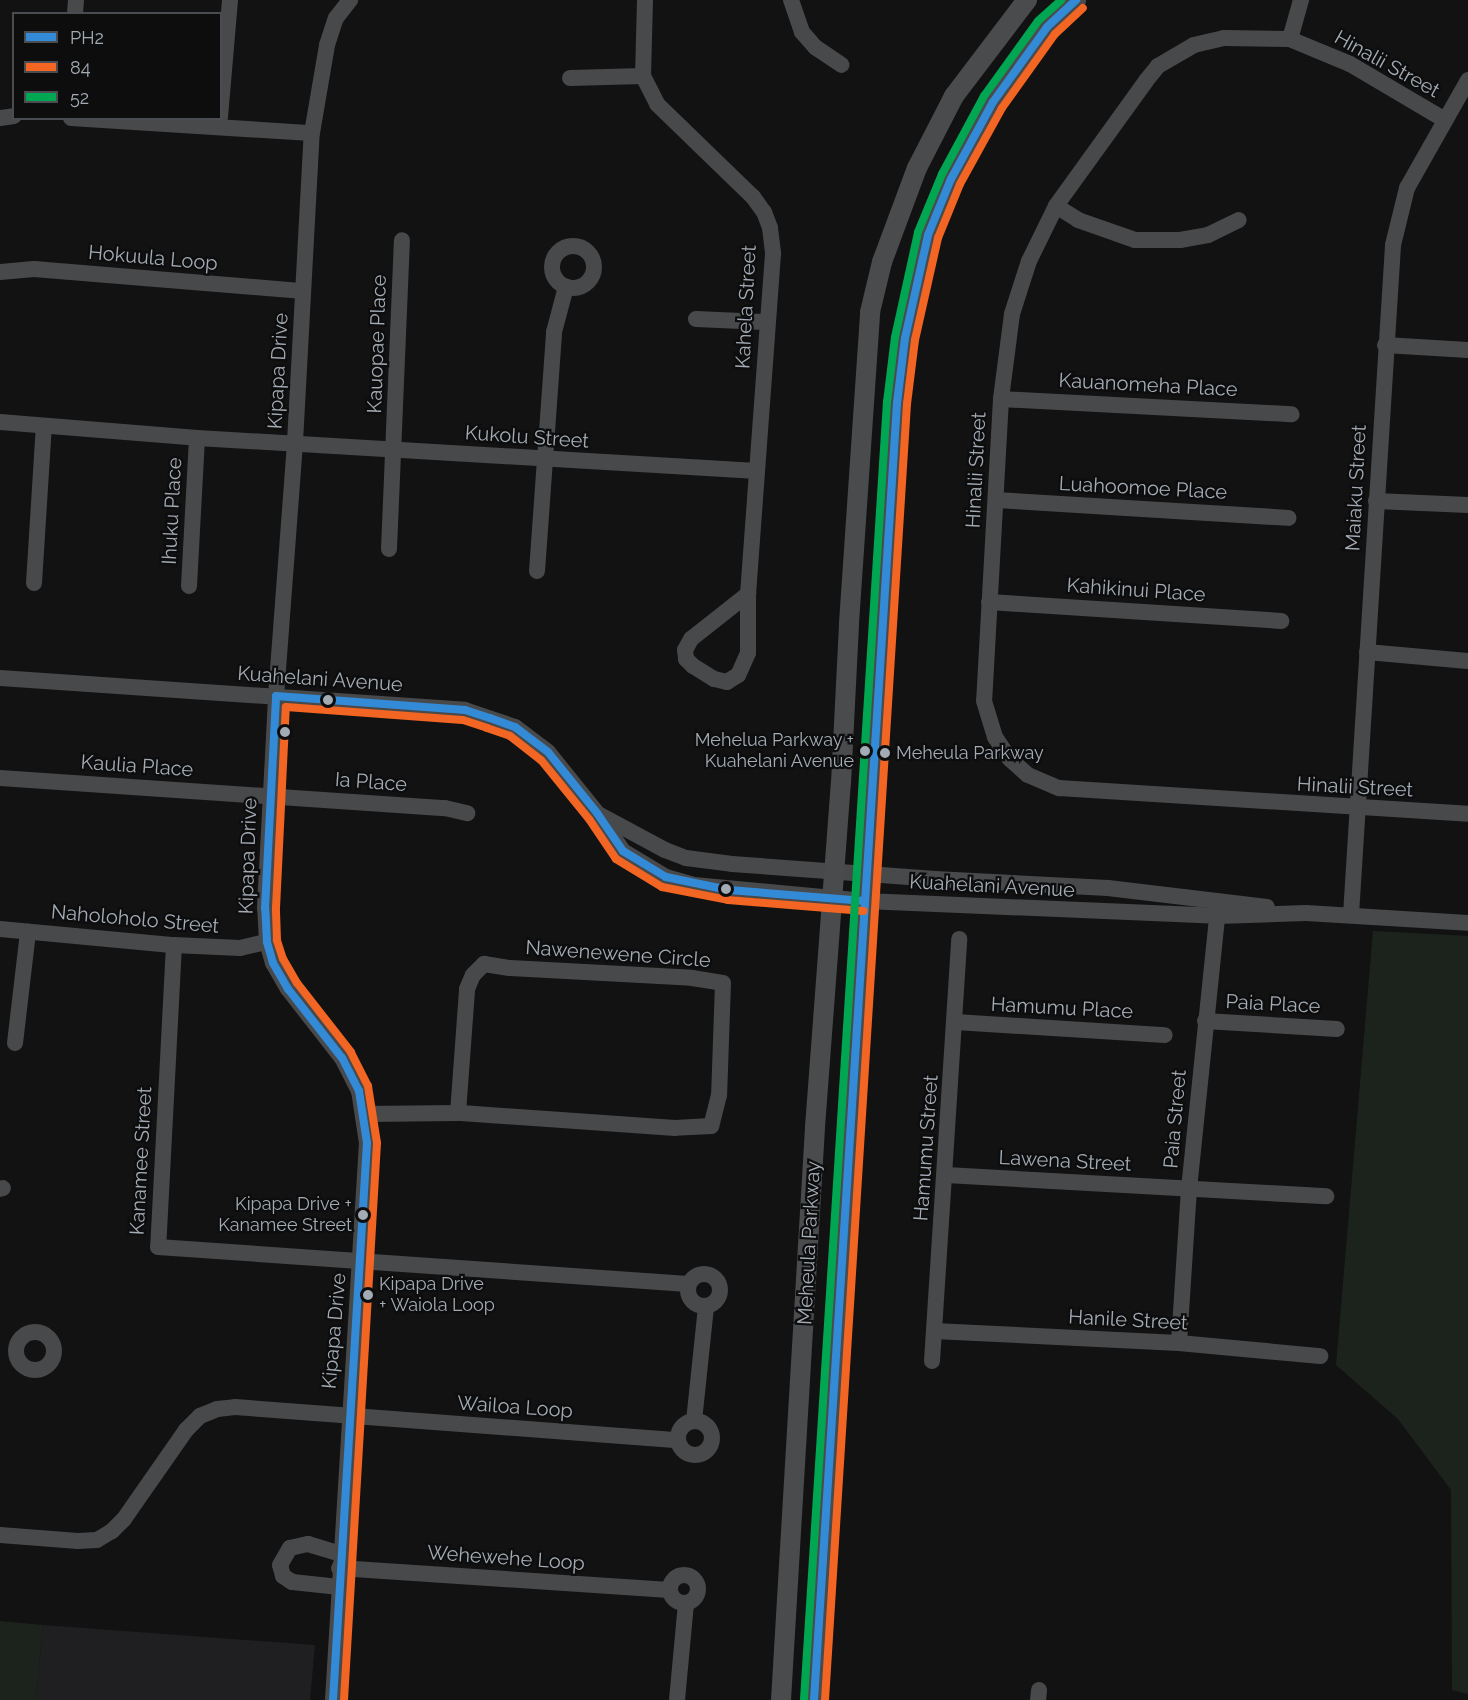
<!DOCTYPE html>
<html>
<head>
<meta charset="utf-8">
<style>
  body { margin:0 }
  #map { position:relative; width:1468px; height:1700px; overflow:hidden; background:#121213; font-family:Raleway,sans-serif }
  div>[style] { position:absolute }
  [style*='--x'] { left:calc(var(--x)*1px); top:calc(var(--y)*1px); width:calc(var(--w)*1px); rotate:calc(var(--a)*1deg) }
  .built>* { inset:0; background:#1f1f21 }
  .green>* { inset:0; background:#1c231d }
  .minor>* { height:16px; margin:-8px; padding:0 8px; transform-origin:8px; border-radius:8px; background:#47494b }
  .minor>.ring { margin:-8px; padding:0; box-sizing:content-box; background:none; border:16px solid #47494b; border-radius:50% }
  .major>* { height:20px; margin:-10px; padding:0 10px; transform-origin:10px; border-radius:10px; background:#494b4d }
  .bus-1>* { height:8px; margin:-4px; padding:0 4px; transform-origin:4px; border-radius:4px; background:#338bd7 }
  .bus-2>* { height:8px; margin:-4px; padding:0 4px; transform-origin:4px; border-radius:4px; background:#f26522 }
  .bus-3>* { height:8px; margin:-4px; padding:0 4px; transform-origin:4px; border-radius:4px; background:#00a651 }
  .dots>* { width:16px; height:16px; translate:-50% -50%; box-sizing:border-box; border:3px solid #0d0d0e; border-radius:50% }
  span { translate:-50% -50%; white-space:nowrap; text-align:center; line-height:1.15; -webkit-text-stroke:4.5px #0d0d0e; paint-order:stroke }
  .bus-label { font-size:18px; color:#a3abb4 }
  .right { translate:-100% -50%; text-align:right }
  .left { translate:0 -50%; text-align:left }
  .street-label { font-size:20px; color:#a3abb4 }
  .legend { position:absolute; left:12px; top:12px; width:210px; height:108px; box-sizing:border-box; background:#0d0d0e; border:2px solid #494c50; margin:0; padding:8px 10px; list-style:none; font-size:18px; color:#a3abb4 }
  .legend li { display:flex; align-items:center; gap:12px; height:30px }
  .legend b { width:30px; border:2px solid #494c50 }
</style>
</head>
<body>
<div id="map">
  <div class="built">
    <div style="clip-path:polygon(43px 1625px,315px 1645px,310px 1700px,36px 1700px)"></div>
  </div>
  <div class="green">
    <div style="clip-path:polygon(1373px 931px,1468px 936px,1468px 1694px,1452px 1690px,1451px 1490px,1398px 1419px,1336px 1365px)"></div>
    <div style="clip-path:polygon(0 1621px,43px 1625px,36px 1700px,0 1700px)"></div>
  </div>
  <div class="minor">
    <div style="--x:645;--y:0;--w:76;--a:91.5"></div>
    <div style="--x:643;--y:76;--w:31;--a:63"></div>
    <div style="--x:657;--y:104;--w:134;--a:44.1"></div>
    <div style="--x:753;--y:197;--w:19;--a:54"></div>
    <div style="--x:764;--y:212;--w:17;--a:69"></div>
    <div style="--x:770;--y:228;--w:26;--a:83"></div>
    <div style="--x:773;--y:254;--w:341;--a:94.2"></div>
    <div style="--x:748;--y:594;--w:59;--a:90"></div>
    <div style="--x:748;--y:653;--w:24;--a:114"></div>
    <div style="--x:738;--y:675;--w:13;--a:148"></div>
    <div style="--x:727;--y:682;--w:13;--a:-167"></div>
    <div style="--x:714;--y:679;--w:25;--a:-148"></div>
    <div style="--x:693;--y:666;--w:10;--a:-135"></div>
    <div style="--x:686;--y:659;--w:9;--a:-96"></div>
    <div style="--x:685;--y:650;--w:13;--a:-61"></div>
    <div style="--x:691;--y:639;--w:73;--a:-38.3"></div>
    <div style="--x:791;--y:0;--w:34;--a:71"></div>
    <div style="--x:802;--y:32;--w:20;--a:49"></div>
    <div style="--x:815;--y:47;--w:32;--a:34"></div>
    <div style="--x:75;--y:14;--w:14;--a:-86"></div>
    <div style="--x:1290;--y:39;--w:41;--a:-74.2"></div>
    <div style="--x:570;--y:78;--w:73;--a:-1.6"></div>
    <div style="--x:220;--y:117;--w:117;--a:-85.1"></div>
    <div style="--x:0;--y:118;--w:14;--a:-8"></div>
    <div style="--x:71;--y:118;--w:241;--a:3.6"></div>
    <div style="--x:1445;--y:120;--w:110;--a:-149.5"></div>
    <div style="--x:1350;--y:64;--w:65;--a:-157.4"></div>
    <div style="--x:1290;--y:39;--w:66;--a:-179.1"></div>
    <div style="--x:1224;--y:38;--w:31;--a:167"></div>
    <div style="--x:1194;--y:45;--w:42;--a:149.7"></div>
    <div style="--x:1158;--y:66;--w:19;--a:129"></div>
    <div style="--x:1146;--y:81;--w:154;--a:125.8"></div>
    <div style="--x:1056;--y:206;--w:61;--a:116.1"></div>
    <div style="--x:1029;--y:261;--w:56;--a:107.8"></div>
    <div style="--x:1012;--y:314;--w:86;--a:97.4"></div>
    <div style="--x:1001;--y:399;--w:302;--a:93.2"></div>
    <div style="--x:984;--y:701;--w:38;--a:73"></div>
    <div style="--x:995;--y:737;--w:27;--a:56"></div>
    <div style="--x:1010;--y:759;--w:24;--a:42"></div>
    <div style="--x:1028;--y:775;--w:34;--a:23"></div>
    <div style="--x:1059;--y:788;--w:410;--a:3.6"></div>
    <div style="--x:1056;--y:206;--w:26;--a:32"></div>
    <div style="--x:1078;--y:220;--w:60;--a:19.3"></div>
    <div style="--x:1135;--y:240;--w:45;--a:0"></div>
    <div style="--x:1180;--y:240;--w:28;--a:-10"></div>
    <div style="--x:1208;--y:235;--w:34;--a:-26"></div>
    <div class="ring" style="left:552px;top:246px;width:26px;height:26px"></div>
    <div style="--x:0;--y:272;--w:34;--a:-5"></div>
    <div style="--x:34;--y:269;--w:270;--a:4.7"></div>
    <div style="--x:696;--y:319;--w:70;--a:2.5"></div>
    <div style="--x:1385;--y:345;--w:83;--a:3.4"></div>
    <div style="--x:1001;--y:399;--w:291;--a:3"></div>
    <div style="--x:0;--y:422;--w:198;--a:4.6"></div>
    <div style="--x:197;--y:438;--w:561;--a:3.37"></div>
    <div style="--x:996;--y:500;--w:293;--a:3.5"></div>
    <div style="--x:1376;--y:501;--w:92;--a:2.5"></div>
    <div style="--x:389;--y:549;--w:309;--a:-87.6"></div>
    <div style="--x:537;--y:571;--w:240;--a:-85.9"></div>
    <div style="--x:554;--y:332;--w:47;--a:-75.1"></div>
    <div style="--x:34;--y:583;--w:157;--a:-86.4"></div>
    <div style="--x:189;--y:586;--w:148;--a:-86.9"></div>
    <div style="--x:989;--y:602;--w:293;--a:3.7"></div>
    <div style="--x:1367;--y:652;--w:101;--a:5.1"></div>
    <div style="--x:0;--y:678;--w:466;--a:3.9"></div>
    <div style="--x:465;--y:710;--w:53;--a:18.8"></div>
    <div style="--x:515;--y:727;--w:41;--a:37.1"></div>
    <div style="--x:548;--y:752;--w:78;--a:51.2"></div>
    <div style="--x:597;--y:813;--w:46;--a:55.6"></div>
    <div style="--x:623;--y:851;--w:50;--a:31.2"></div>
    <div style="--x:666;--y:877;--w:29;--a:16"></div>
    <div style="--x:694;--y:885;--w:172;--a:5.3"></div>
    <div style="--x:865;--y:901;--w:352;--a:2.4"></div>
    <div style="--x:1217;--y:916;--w:89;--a:-1.9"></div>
    <div style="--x:1306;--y:913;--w:162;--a:3.5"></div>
    <div style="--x:0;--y:778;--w:446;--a:3.9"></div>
    <div style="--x:445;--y:808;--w:23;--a:13"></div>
    <div style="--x:600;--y:815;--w:74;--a:28.3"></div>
    <div style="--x:665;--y:850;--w:22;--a:21"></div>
    <div style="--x:686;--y:858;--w:46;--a:7.4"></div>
    <div style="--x:732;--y:864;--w:204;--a:4.2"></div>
    <div style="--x:935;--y:879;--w:173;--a:3"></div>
    <div style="--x:1108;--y:888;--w:160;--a:6.8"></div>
    <div style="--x:1351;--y:915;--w:671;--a:-86.41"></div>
    <div style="--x:1393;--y:245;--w:59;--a:-76.2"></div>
    <div style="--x:1407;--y:188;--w:124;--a:-60.5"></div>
    <div style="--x:0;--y:929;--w:175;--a:5.3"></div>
    <div style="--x:174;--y:945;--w:66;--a:2.6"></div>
    <div style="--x:240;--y:948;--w:28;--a:-13"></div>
    <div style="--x:174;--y:945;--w:302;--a:93"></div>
    <div style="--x:158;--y:1247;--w:531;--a:3.99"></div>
    <div style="--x:484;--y:964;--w:26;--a:9"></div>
    <div style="--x:510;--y:968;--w:182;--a:3.1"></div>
    <div style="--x:692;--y:978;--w:31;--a:9"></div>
    <div style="--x:723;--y:983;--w:112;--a:92"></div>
    <div style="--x:719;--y:1095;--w:32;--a:104"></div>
    <div style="--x:711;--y:1126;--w:36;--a:177"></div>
    <div style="--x:675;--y:1128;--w:218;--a:-176"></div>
    <div style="--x:458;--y:1113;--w:124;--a:-85.8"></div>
    <div style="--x:467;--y:989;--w:15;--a:-67"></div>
    <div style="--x:473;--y:975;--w:16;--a:-45"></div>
    <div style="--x:1205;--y:1021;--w:132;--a:3.5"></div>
    <div style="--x:956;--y:1022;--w:209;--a:3.6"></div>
    <div style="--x:15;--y:1043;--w:112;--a:-83.3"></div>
    <div style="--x:364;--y:1114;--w:94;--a:-0.6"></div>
    <div style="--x:946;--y:1175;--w:381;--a:3.2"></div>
    <div style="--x:0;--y:1189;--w:3;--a:-18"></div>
    <div class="ring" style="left:688px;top:1274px;width:16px;height:16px"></div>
    <div style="--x:934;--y:1331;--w:245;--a:2.8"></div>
    <div style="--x:1179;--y:1343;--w:142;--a:5.3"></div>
    <div class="ring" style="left:16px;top:1332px;width:22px;height:22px"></div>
    <div style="--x:1179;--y:1343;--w:154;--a:-86.3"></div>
    <div style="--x:1189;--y:1189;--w:283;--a:-84.1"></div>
    <div style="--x:932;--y:1361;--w:423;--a:-86.3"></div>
    <div style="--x:694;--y:1421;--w:115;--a:-84"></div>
    <div class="ring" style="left:678px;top:1421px;width:18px;height:18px"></div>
    <div style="--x:0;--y:1535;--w:78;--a:4.4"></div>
    <div style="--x:78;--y:1541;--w:19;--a:-3"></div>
    <div style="--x:97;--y:1540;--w:17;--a:-31"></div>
    <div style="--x:112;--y:1531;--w:17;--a:-45"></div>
    <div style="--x:124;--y:1519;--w:108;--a:-55.1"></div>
    <div style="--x:186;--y:1430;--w:20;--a:-45"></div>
    <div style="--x:200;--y:1416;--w:18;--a:-22"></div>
    <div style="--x:217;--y:1409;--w:18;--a:-6"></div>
    <div style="--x:235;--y:1407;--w:444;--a:4.3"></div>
    <div style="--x:339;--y:1568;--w:331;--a:3.8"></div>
    <div class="ring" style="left:670px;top:1575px;width:12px;height:12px"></div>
    <div style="--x:339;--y:1587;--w:47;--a:-173.9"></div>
    <div style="--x:292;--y:1582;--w:11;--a:-146"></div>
    <div style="--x:283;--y:1576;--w:11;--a:-105"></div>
    <div style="--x:280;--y:1565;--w:20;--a:-60"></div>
    <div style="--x:290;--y:1548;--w:18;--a:-13"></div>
    <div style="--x:308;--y:1544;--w:34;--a:17"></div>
    <div style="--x:333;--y:1700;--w:558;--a:-86.51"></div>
    <div style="--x:367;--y:1143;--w:53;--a:-98.7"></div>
    <div style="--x:359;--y:1091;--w:37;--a:-117"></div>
    <div style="--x:342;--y:1058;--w:88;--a:-128"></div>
    <div style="--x:288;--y:989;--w:30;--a:-120"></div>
    <div style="--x:273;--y:963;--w:22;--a:-106"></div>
    <div style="--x:267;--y:942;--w:34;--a:-93"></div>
    <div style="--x:265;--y:908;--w:212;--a:-87"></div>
    <div style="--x:276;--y:696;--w:255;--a:-85.7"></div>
    <div style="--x:295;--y:442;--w:309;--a:-86.9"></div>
    <div style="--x:312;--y:133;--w:89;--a:-80.3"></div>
    <div style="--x:327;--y:45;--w:28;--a:-72"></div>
    <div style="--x:336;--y:18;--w:23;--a:-52"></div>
    <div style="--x:677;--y:1700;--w:97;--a:-84.7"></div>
    <div style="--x:1038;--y:1700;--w:10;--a:-84"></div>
  </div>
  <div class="major">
    <div style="--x:781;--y:1700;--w:574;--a:-86.6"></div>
    <div style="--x:815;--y:1127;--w:345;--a:-85.7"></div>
    <div style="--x:841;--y:783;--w:160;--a:-87.1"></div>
    <div style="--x:849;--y:623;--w:312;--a:-86.1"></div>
    <div style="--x:870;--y:312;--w:51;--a:-76.5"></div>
    <div style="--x:882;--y:262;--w:100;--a:-69.6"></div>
    <div style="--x:917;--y:168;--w:81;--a:-62.8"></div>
    <div style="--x:954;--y:96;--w:121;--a:-52.8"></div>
    <div style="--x:814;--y:1700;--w:948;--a:-86.37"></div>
    <div style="--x:874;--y:754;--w:352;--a:-86.3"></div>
    <div style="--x:897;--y:403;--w:65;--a:-83"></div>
    <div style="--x:905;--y:338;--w:106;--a:-77.4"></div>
    <div style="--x:928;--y:235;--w:61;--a:-67.7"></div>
    <div style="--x:951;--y:179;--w:88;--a:-61.4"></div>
    <div style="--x:993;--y:102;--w:92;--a:-54.2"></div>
    <div style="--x:1047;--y:27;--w:40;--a:-43"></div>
  </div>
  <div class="bus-1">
    <div style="--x:333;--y:1700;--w:558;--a:-86.51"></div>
    <div style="--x:367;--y:1143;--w:53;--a:-98.7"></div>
    <div style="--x:359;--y:1091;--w:37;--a:-117"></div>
    <div style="--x:342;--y:1058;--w:88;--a:-128"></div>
    <div style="--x:288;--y:989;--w:30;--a:-120"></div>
    <div style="--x:273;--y:963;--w:22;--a:-106"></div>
    <div style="--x:267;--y:942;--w:34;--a:-93"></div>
    <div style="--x:265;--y:908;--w:212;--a:-87"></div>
    <div style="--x:276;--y:696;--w:190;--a:4.2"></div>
    <div style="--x:465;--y:710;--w:26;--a:18"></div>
    <div style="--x:490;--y:718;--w:27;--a:20"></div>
    <div style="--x:515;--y:727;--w:41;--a:37.1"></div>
    <div style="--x:548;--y:752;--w:78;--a:51.2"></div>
    <div style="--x:597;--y:813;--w:46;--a:55.6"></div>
    <div style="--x:623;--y:851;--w:50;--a:31.2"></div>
    <div style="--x:666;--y:877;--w:64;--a:11.7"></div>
    <div style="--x:729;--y:890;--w:136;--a:4.6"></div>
    <div style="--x:814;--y:1700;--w:1300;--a:-86.34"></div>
    <div style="--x:897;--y:403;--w:65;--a:-83"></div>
    <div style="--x:905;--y:338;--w:106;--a:-77.4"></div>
    <div style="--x:928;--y:235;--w:61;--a:-67.7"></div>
    <div style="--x:951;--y:179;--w:88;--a:-61.4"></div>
    <div style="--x:993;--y:102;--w:92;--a:-54.2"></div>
    <div style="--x:1047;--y:27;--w:40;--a:-43"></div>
  </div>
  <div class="bus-2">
    <div style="--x:344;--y:1700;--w:558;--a:-86.61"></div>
    <div style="--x:377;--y:1143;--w:58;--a:-99"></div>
    <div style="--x:368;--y:1086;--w:38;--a:-117"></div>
    <div style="--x:351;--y:1052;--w:88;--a:-128"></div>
    <div style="--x:297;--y:983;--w:28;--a:-120"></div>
    <div style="--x:283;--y:959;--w:20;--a:-108"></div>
    <div style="--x:277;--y:940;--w:32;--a:-92"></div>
    <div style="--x:276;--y:908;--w:201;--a:-87.2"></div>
    <div style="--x:286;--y:707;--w:177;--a:4.2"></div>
    <div style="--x:463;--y:720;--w:25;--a:18"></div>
    <div style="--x:487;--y:728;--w:24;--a:19"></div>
    <div style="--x:510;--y:736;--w:39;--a:38"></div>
    <div style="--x:541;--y:760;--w:76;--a:50.9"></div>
    <div style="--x:589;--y:819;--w:48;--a:56"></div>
    <div style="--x:616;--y:859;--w:54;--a:31.3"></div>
    <div style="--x:662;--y:887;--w:67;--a:11.1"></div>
    <div style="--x:728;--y:900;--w:136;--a:4.6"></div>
    <div style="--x:825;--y:1700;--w:1299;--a:-86.38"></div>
    <div style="--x:907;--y:404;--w:64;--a:-82.9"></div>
    <div style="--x:915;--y:340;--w:105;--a:-77.3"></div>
    <div style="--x:938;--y:238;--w:58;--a:-67.8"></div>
    <div style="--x:960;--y:184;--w:87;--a:-61.1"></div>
    <div style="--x:1002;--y:108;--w:91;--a:-54.4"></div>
    <div style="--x:1055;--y:34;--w:38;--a:-43"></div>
  </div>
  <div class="bus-3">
    <div style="--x:804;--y:1699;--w:1300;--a:-86.34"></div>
    <div style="--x:887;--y:402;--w:65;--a:-83"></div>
    <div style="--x:895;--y:337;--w:107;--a:-77.6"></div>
    <div style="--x:918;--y:232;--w:63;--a:-67.5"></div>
    <div style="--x:942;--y:174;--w:89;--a:-61.7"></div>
    <div style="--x:984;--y:96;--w:92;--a:-54.2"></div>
    <div style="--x:1038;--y:21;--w:31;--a:-42"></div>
  </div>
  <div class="dots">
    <div style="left:328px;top:700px;background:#a3abb4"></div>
    <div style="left:285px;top:732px;background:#a3abb4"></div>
    <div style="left:865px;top:751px;background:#a3abb4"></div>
    <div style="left:885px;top:753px;background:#a3abb4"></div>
    <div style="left:726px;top:889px;background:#a3abb4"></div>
    <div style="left:363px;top:1215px;background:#a3abb4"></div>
    <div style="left:368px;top:1295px;background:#a3abb4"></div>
  </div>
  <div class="bus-label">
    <span class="right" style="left:854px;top:751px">Mehelua Parkway +<br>Kuahelani Avenue</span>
    <span class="left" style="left:896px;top:753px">Meheula Parkway</span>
    <span class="right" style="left:352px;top:1215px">Kipapa Drive +<br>Kanamee Street</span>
    <span class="left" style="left:379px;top:1295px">Kipapa Drive<br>+ Waiola Loop</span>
  </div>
  <div class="street-label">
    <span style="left:1387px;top:64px;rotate:29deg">Hinalii Street</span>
    <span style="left:153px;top:258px;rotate:5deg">Hokuula Loop</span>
    <span style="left:746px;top:307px;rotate:-87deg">Kahela Street</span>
    <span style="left:377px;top:344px;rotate:-88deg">Kauopae Place</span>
    <span style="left:278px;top:371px;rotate:-87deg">Kipapa Drive</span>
    <span style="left:1148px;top:385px;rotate:3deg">Kauanomeha Place</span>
    <span style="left:527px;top:437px;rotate:4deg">Kukolu Street</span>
    <span style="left:976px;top:470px;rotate:-87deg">Hinalii Street</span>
    <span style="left:1143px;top:488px;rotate:3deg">Luahoomoe Place</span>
    <span style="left:1356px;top:488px;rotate:-87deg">Maiaku Street</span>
    <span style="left:172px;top:511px;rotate:-87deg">Ihuku Place</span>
    <span style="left:1136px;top:590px;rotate:4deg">Kahikinui Place</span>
    <span style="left:320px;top:679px;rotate:4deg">Kuahelani Avenue</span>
    <span style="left:137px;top:766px;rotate:4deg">Kaulia Place</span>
    <span style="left:371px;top:782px;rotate:4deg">Ia Place</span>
    <span style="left:1355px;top:787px;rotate:3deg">Hinalii Street</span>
    <span style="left:248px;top:856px;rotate:-88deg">Kipapa Drive</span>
    <span style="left:992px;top:886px;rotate:3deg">Kuahelani Avenue</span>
    <span style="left:135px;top:919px;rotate:5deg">Naholoholo Street</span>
    <span style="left:618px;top:954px;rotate:4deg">Nawenewene Circle</span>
    <span style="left:1273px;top:1004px;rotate:3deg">Paia Place</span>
    <span style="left:1062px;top:1008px;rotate:3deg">Hamumu Place</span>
    <span style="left:1175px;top:1119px;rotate:-85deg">Paia Street</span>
    <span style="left:926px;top:1148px;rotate:-86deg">Hamumu Street</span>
    <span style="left:141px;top:1161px;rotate:-87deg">Kanamee Street</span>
    <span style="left:1065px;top:1161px;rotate:3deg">Lawena Street</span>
    <span style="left:809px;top:1243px;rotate:-87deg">Meheula Parkway</span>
    <span style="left:1128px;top:1320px;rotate:3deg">Hanile Street</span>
    <span style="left:334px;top:1331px;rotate:-85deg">Kipapa Drive</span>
    <span style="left:515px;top:1407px;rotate:4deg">Wailoa Loop</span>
    <span style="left:506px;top:1558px;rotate:4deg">Wehewehe Loop</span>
  </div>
  <ul class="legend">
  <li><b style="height:8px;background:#338bd7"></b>PH2</li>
  <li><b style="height:8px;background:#f26522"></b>84</li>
  <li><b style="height:8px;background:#00a651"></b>52</li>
  </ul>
</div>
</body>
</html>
